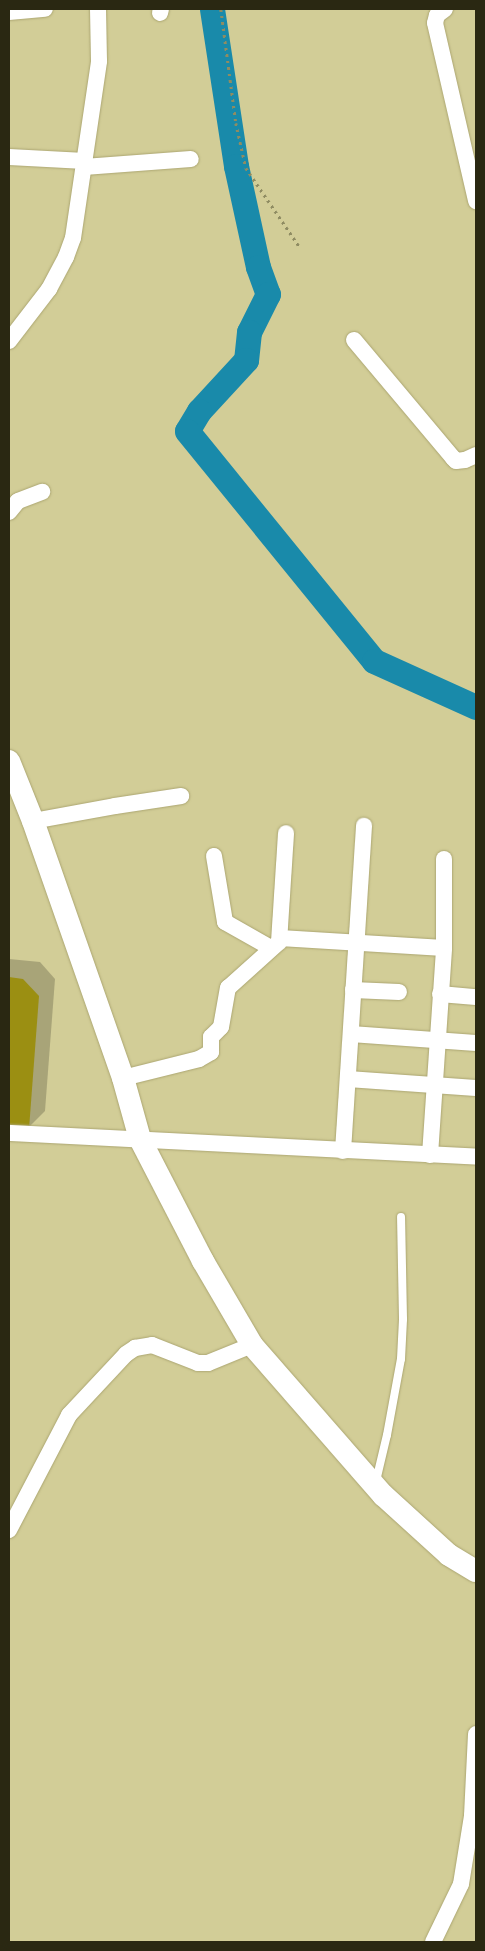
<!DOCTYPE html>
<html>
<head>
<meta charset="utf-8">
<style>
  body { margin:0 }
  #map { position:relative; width:485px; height:1951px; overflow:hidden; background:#d2cd97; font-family:Lato,sans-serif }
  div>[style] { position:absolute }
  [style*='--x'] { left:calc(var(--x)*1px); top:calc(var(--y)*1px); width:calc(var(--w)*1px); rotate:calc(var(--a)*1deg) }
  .shadow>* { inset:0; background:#0003 }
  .river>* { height:25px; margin:-12.5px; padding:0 12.5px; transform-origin:12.5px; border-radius:12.5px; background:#198aaa }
  .building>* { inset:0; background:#9b8f12 }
  .path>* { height:2.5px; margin-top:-1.25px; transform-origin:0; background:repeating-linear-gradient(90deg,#8f8c62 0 2.5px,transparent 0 6.5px) }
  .roads { filter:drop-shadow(0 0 1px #aca672) drop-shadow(0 0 1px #aca672) }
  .lane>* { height:8px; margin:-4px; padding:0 4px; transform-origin:4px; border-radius:4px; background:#fff }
  .street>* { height:16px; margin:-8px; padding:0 8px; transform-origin:8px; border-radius:8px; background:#fff }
  .secondary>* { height:22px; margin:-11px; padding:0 11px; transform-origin:11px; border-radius:11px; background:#fff }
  span { translate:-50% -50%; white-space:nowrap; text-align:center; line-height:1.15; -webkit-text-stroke:4.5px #dfdaa3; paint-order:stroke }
  .frame { position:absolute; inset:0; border:10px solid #2a2812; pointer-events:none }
</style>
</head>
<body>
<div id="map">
  <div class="shadow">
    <div style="clip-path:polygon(9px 959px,40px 962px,55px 979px,45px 1111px,28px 1128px,9px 1126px)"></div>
  </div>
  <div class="river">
    <div style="--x:212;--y:9;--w:159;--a:81.3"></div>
    <div style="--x:236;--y:166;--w:103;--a:77.7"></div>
    <div style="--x:258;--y:267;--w:29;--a:70"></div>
    <div style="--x:268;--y:294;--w:42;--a:116.6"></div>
    <div style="--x:249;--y:332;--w:28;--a:96"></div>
    <div style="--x:246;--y:360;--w:69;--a:132.7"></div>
    <div style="--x:199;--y:411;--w:23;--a:121"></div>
    <div style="--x:187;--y:431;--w:296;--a:50.9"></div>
    <div style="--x:374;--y:661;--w:112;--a:24.3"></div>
  </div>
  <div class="building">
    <div style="clip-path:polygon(9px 977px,23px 979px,39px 996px,29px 1129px,9px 1127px)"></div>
  </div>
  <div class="path">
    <div style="--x:221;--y:9;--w:115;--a:82.5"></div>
    <div style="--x:236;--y:123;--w:46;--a:77.5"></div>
    <div style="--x:246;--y:168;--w:94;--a:55.8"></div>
  </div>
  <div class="roads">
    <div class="lane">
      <div style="--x:376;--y:1481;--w:47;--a:-76.6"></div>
      <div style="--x:387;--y:1435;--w:77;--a:-79.6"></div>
      <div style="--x:401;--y:1359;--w:40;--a:-87.1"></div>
      <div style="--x:403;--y:1319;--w:102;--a:-91.1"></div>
    </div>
    <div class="street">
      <div style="--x:445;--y:9;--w:10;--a:143"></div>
      <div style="--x:437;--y:15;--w:8;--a:104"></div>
      <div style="--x:435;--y:23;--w:183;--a:77"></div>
      <div style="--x:9;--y:12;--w:36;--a:-5"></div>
      <div style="--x:160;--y:13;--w:4;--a:-76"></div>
      <div style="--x:9;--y:157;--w:76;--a:3"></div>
      <div style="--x:84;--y:167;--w:107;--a:-4.3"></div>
      <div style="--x:354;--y:340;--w:154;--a:50"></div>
      <div style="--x:453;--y:458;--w:4;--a:45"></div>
      <div style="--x:456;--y:461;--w:9;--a:-6"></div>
      <div style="--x:465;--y:460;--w:12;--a:-24"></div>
      <div style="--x:9;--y:341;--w:66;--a:-52.4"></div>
      <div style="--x:49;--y:289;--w:36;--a:-62"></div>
      <div style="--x:66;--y:257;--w:20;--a:-70"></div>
      <div style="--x:73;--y:238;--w:179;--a:-81.6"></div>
      <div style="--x:99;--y:61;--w:52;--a:-91.1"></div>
      <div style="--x:9;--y:512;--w:14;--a:-51"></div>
      <div style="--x:18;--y:501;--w:26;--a:-21"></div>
      <div style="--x:33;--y:821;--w:83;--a:-10.4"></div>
      <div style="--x:115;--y:806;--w:67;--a:-8.6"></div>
      <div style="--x:214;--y:856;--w:67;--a:80.5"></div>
      <div style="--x:225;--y:922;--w:53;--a:29.5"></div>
      <div style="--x:280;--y:938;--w:164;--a:3.5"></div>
      <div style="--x:353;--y:990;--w:46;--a:2.5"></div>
      <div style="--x:440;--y:994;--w:36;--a:5"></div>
      <div style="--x:351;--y:1034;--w:125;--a:4.1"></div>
      <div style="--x:123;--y:1078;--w:78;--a:-14"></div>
      <div style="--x:199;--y:1059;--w:14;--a:-30"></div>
      <div style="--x:211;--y:1052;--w:15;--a:-90"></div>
      <div style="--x:211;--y:1037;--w:14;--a:-45"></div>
      <div style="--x:221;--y:1027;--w:40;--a:-80"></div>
      <div style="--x:228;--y:988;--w:69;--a:-42"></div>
      <div style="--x:279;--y:942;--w:109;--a:-86.3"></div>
      <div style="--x:348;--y:1079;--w:128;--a:4"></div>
      <div style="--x:9;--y:1133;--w:468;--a:2.9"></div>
      <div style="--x:343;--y:1151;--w:326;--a:-86.3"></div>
      <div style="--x:430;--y:1155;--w:207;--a:-86.1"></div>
      <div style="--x:444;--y:948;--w:89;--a:-90"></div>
      <div style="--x:9;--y:1530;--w:130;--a:-62.4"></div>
      <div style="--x:69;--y:1415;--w:83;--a:-46.9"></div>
      <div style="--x:126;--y:1354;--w:11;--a:-34"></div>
      <div style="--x:135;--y:1348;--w:17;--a:-10"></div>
      <div style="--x:152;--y:1345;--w:49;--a:21.4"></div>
      <div style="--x:198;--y:1363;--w:10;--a:0"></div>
      <div style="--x:208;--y:1363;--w:48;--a:-22.2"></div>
      <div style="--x:433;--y:1942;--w:64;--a:-64.2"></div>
      <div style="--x:461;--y:1884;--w:69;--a:-80.8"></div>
      <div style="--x:472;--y:1816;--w:82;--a:-87.2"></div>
    </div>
    <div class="secondary">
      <div style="--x:9;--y:761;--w:65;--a:68.2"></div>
      <div style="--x:33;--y:821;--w:272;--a:70.7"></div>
      <div style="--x:123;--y:1078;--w:63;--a:74.4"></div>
      <div style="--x:140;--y:1139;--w:137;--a:62.7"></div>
      <div style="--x:203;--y:1261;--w:97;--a:59.7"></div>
      <div style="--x:252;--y:1345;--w:199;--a:48.9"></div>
      <div style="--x:383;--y:1495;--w:89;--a:42.3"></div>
      <div style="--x:449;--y:1555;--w:31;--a:31"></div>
    </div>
  </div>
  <div class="frame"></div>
</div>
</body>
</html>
